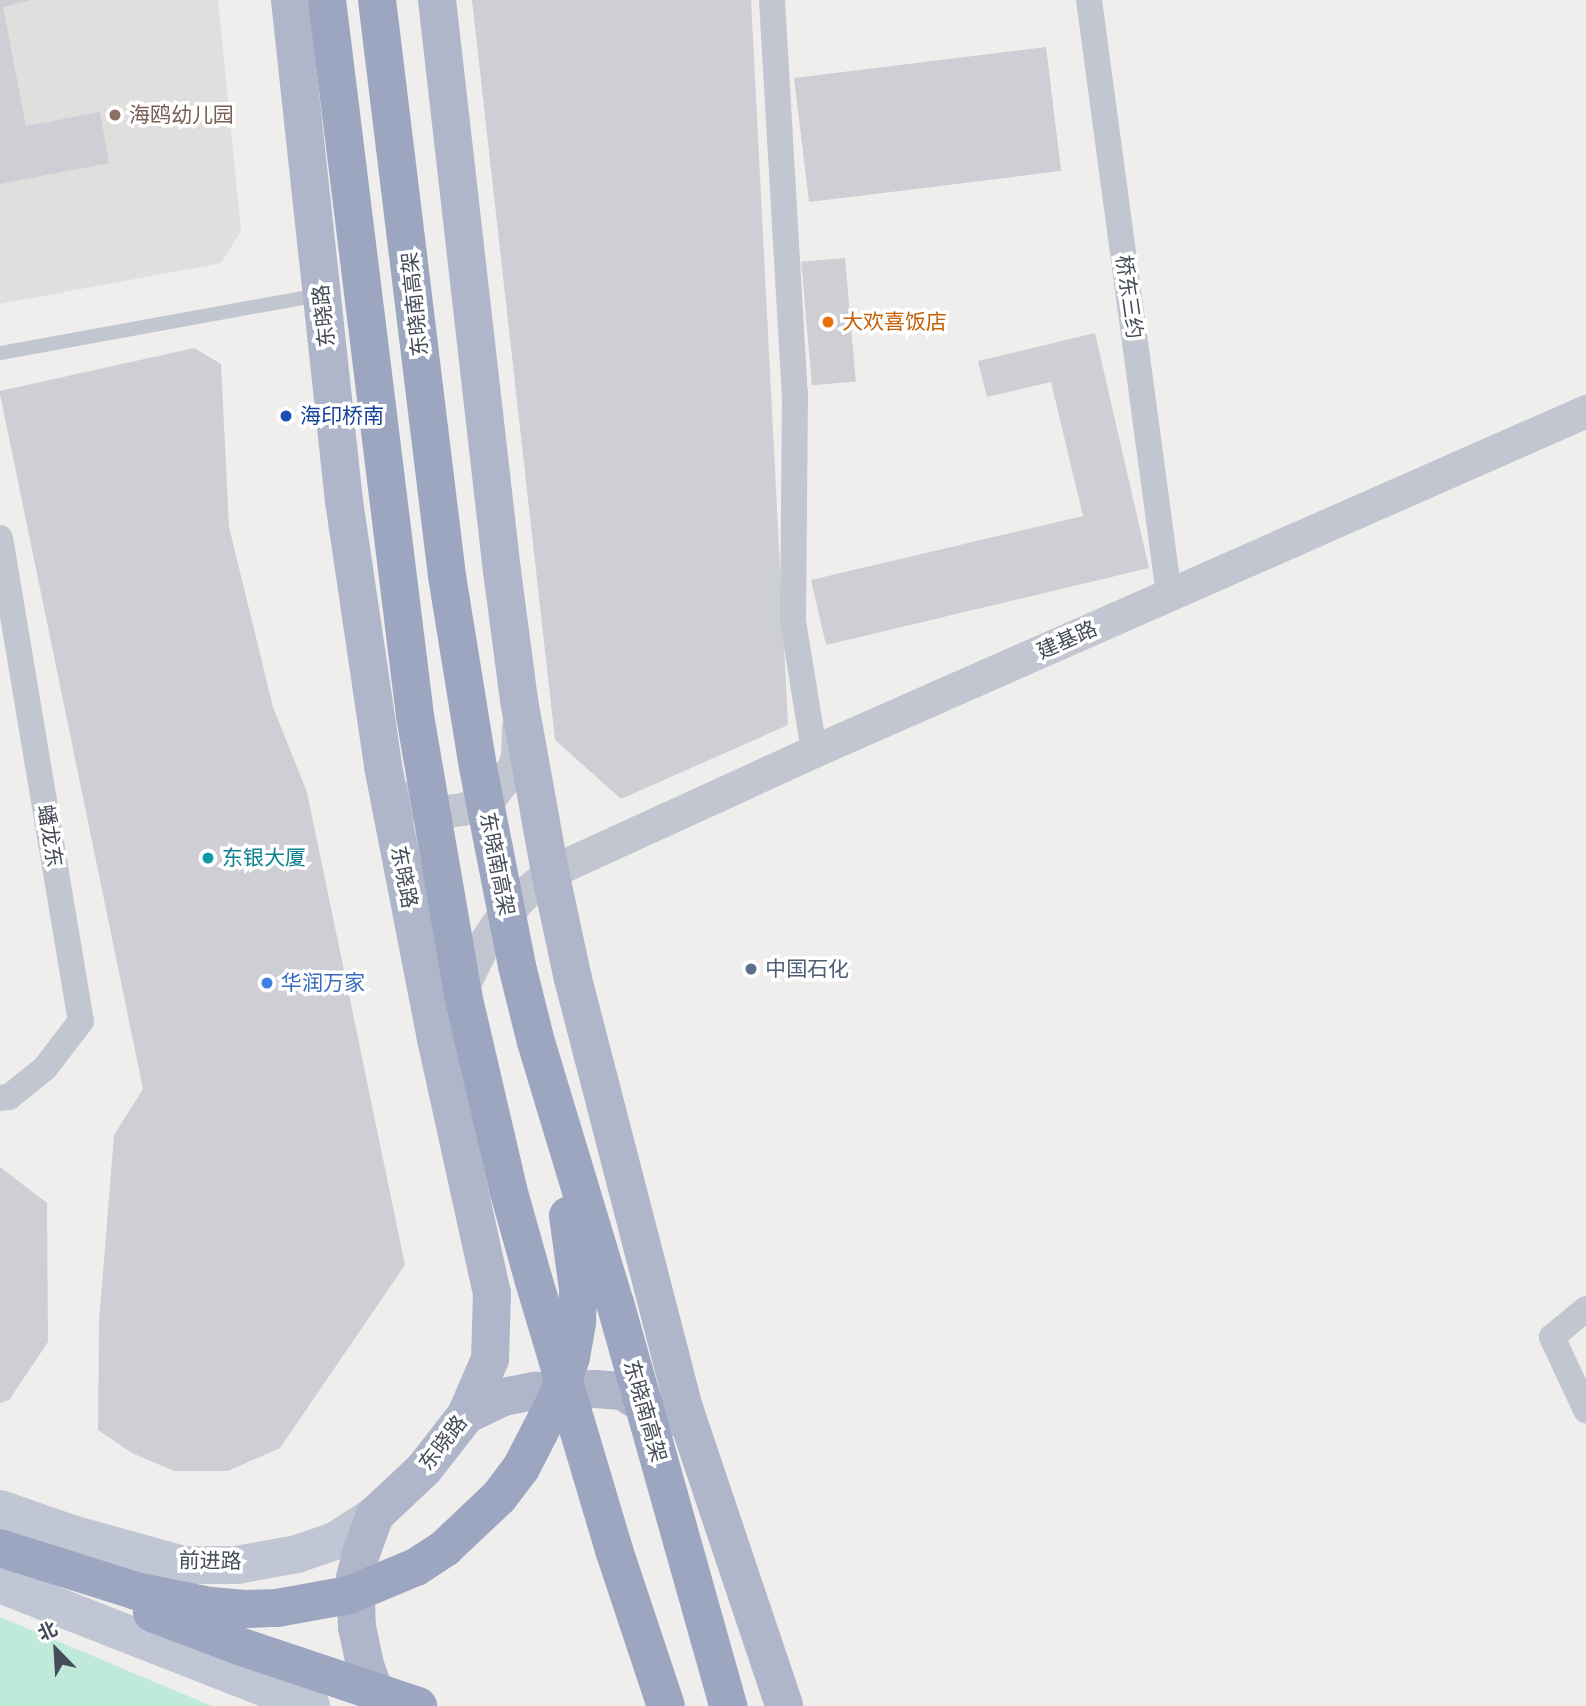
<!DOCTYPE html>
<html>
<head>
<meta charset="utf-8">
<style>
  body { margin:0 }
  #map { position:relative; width:1586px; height:1706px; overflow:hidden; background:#f0eeed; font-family:Raleway,"Noto Sans SC",sans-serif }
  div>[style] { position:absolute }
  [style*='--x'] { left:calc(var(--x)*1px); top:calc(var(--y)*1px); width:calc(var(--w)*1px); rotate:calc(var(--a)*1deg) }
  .education>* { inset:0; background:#e1dfde }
  .green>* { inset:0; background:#bfeada }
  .building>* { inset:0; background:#ceced5; transform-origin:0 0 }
  .service>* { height:14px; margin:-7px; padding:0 7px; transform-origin:7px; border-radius:7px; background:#c2c6d1 }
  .minor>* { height:26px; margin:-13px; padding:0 13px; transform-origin:13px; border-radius:13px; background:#c2c6d1 }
  .tertiary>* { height:33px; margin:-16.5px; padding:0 16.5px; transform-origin:16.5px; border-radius:16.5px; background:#c2c6d1 }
  .secondary>* { height:38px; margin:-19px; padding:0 19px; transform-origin:19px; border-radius:19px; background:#c1c6d5 }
  .primary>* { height:38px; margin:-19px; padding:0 19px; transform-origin:19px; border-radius:19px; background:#afb6ca }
  .trunk>* { height:38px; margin:-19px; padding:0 19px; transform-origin:19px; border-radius:19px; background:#9ca6c1 }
  .dots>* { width:19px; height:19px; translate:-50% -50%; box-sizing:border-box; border:4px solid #fff; border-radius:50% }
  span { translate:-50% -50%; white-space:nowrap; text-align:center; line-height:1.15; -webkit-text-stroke:7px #fff; paint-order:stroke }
  .education-label { font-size:21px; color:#785e54 }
  .left { translate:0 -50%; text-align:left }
  .street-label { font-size:21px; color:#474c59 }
  .food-label { font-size:21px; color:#c56008 }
  .transit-label { font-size:21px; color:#164399 }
  .culture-label { font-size:21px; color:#0d838f }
  .service-label { font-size:21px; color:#4e5e75 }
  .shop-label { font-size:21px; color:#366cbe }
  .north { position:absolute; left:21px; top:1615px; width:70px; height:70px; -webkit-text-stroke:5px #fff; paint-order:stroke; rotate:336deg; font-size:19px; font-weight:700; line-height:28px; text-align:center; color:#474c59 }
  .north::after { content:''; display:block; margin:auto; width:24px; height:32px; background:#474c59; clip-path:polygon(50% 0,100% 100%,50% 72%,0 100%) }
</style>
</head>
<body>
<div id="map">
  <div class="education">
    <div style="clip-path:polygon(0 0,218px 0,241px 231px,221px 263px,0 304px)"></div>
  </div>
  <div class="green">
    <div style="clip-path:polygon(0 1617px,212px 1706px,0 1706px)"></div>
  </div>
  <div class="building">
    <div style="clip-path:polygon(0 0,32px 0,3px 7px,26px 126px,100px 112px,109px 163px,0 184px)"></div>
    <div style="clip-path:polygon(472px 0,751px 0,788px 725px,621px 799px,555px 740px)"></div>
    <div style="left:1046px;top:47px;width:125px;height:254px;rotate:83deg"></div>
    <div style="left:845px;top:258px;width:124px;height:44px;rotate:85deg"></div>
    <div style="clip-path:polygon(1095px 333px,1149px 568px,826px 645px,811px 580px,1083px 516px,1051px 382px,987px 397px,978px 361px)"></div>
    <div style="clip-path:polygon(194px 348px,221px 364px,229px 527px,273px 707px,307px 792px,405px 1265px,280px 1448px,228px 1471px,174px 1471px,132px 1453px,98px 1430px,99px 1322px,114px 1135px,143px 1089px,0 394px,0 391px)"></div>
    <div style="clip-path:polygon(0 1167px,47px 1203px,48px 1342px,9px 1400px,0 1403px)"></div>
  </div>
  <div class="service">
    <div style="--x:0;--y:353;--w:324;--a:-10.3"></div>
  </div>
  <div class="minor">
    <div style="--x:772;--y:0;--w:394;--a:86.7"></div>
    <div style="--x:795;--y:393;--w:228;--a:90.5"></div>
    <div style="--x:793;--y:621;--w:132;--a:80.8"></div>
    <div style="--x:1089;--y:0;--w:600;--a:82.34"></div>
    <div style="--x:0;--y:538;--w:490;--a:80.5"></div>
    <div style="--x:81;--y:1021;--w:59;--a:127.5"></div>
    <div style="--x:45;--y:1068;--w:46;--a:141.1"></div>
    <div style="--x:9;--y:1097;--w:9;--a:174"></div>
    <div style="--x:1586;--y:1309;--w:44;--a:140.5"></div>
    <div style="--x:1552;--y:1337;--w:81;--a:65"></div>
  </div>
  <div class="tertiary">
    <div style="--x:408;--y:798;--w:18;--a:34"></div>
    <div style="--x:423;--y:808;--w:16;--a:15"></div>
    <div style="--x:438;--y:812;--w:25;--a:-7"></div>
    <div style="--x:463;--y:809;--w:30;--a:-24"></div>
    <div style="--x:490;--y:797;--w:36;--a:-51"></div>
    <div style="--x:513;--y:769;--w:14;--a:-73"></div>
    <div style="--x:517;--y:756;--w:31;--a:-88"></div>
    <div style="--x:457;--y:998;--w:59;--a:-63.9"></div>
    <div style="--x:483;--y:945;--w:25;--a:-56"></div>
    <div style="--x:497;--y:924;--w:39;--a:-48"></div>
    <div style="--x:523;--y:895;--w:35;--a:-40"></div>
    <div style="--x:550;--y:872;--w:290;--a:-24.6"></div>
    <div style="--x:814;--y:751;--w:844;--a:-23.77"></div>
  </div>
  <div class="secondary">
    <div style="--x:0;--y:1509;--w:76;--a:19.1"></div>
    <div style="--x:72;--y:1534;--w:116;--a:15.5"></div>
    <div style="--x:184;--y:1565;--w:53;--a:0"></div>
    <div style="--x:237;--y:1565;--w:61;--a:-10.4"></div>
    <div style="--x:297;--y:1554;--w:40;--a:-18.9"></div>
    <div style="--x:335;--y:1541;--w:48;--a:-33"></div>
    <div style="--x:0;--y:1584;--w:334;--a:21.4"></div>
  </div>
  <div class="primary">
    <div style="--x:290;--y:0;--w:504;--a:83.85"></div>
    <div style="--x:344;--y:501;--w:268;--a:81.6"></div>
    <div style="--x:383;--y:766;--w:278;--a:79"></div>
    <div style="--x:436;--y:1039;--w:260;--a:77.6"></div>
    <div style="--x:492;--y:1293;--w:66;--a:91.7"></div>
    <div style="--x:490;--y:1359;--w:61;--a:113.2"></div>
    <div style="--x:466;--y:1415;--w:68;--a:127.9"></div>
    <div style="--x:424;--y:1469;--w:67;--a:136.8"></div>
    <div style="--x:375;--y:1515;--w:37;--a:110"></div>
    <div style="--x:362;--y:1550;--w:29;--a:104"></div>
    <div style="--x:355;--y:1578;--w:49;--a:87.7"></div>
    <div style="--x:357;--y:1627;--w:39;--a:78"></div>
    <div style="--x:365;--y:1665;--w:44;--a:69.9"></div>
    <div style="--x:437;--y:0;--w:575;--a:83.51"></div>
    <div style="--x:502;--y:571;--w:130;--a:82.5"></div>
    <div style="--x:519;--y:700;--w:175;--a:79.8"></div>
    <div style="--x:550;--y:872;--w:109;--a:77.9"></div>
    <div style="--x:573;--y:979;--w:443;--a:75.5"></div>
    <div style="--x:684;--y:1408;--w:314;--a:71.4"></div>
    <div style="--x:466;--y:1415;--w:41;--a:-25.9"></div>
    <div style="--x:503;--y:1397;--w:33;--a:-11"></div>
    <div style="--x:535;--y:1391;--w:60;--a:-1.9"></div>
    <div style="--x:595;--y:1389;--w:28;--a:4"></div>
    <div style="--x:623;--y:1391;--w:50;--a:33.7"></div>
  </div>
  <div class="trunk">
    <div style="--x:327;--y:0;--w:721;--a:82.99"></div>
    <div style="--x:415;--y:716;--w:283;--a:80.2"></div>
    <div style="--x:463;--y:995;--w:199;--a:76.9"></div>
    <div style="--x:508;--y:1189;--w:92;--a:74.3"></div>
    <div style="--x:533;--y:1278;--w:284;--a:73.4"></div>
    <div style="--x:614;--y:1550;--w:164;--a:71.6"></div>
    <div style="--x:377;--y:0;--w:580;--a:83.07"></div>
    <div style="--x:447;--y:576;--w:193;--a:80.8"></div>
    <div style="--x:478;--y:767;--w:203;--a:78.9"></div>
    <div style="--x:517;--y:966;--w:78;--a:76"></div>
    <div style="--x:536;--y:1042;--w:273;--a:73.2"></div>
    <div style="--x:615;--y:1303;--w:419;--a:74.3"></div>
    <div style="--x:0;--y:1548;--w:143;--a:17.5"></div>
    <div style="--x:136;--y:1591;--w:76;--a:11.5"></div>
    <div style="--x:210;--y:1606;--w:35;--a:5"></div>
    <div style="--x:245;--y:1609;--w:32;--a:-2"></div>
    <div style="--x:277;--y:1608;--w:73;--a:-10.2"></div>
    <div style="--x:349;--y:1595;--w:73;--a:-22.7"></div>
    <div style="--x:416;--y:1567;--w:35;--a:-33"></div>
    <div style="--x:445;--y:1548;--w:74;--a:-43.4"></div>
    <div style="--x:499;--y:1497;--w:36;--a:-53"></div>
    <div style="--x:521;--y:1468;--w:79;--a:-62.8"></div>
    <div style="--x:557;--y:1398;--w:43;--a:-71.1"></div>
    <div style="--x:571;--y:1357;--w:36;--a:-80"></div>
    <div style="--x:577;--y:1322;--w:33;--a:-88"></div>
    <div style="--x:578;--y:1289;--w:74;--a:-97.8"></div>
    <div style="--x:152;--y:1613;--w:93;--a:20.8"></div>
    <div style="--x:239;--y:1646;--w:189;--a:18.5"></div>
  </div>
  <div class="dots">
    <div style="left:115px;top:115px;background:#8d6e63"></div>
    <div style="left:828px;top:322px;background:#e8710a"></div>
    <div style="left:286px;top:416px;background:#1a4fb4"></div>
    <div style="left:208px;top:858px;background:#0f9aa8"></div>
    <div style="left:751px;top:969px;background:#5c6f8a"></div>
    <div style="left:267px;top:983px;background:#3f7fe0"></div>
  </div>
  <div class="education-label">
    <span class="left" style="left:129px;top:115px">海鸥幼儿园</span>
  </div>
  <div class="street-label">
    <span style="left:1129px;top:297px;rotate:82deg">桥东三约</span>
    <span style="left:415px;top:304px;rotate:-96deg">东晓南高架</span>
    <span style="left:324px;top:316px;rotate:-96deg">东晓路</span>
    <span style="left:1067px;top:640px;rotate:-24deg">建基路</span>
    <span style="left:50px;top:836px;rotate:81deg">蟠龙东</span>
    <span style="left:497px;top:864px;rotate:79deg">东晓南高架</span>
    <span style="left:404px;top:877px;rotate:79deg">东晓路</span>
    <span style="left:645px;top:1411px;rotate:74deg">东晓南高架</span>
    <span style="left:443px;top:1443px;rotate:-52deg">东晓路</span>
    <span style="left:210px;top:1561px;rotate:1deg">前进路</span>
  </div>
  <div class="food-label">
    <span class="left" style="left:842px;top:322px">大欢喜饭店</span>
  </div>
  <div class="transit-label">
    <span class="left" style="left:300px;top:416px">海印桥南</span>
  </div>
  <div class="culture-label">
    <span class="left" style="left:222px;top:858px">东银大厦</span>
  </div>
  <div class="service-label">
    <span class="left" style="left:765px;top:969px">中国石化</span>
  </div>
  <div class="shop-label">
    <span class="left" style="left:281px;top:983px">华润万家</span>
  </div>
  <div class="north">北</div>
</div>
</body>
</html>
